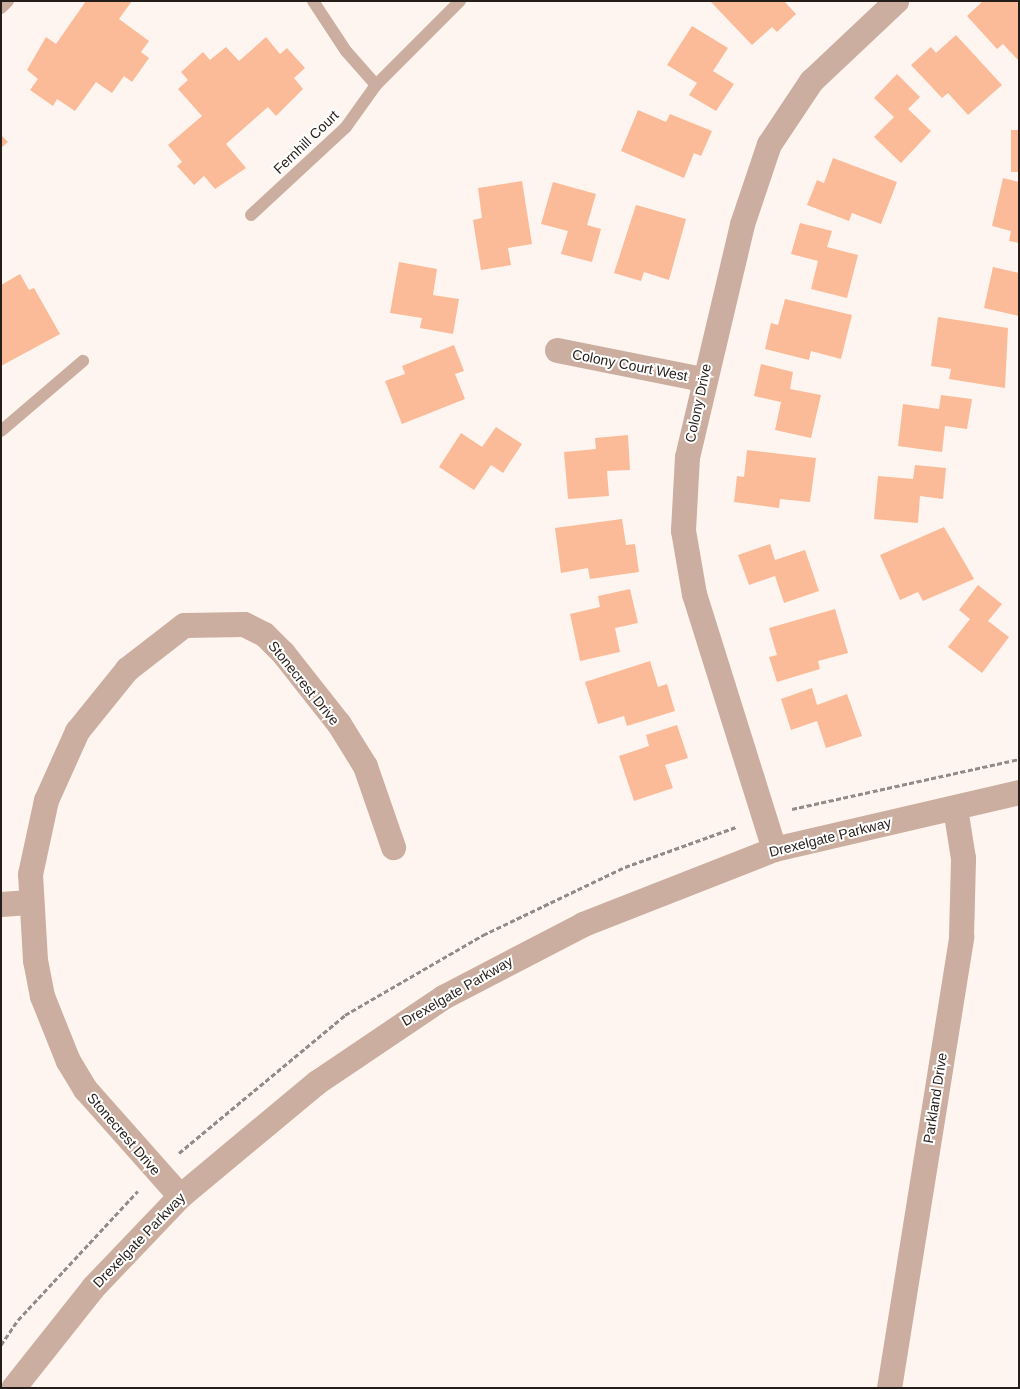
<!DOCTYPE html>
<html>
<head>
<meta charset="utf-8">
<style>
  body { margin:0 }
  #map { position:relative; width:1020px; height:1389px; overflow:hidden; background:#fef5f0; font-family:Helvetica,sans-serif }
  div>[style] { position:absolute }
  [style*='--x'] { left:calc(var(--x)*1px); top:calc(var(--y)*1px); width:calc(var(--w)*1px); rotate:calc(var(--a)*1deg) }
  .building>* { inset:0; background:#fcbb98; transform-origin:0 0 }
  .path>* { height:3px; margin-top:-1.5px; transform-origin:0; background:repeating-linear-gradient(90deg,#938b86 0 5px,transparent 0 7.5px) }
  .service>* { height:12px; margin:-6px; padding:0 6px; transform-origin:6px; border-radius:6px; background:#cbae9f }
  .minor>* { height:25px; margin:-12.5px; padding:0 12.5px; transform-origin:12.5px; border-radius:12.5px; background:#cbae9f }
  span { translate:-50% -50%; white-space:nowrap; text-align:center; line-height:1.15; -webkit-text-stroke:4px #fff; paint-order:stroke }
  .street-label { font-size:14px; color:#251d19 }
  .frame { position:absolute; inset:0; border:2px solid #251d19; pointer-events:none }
</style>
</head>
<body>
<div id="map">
  <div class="building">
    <div style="clip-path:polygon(86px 1px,132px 1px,119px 19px,149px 41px,141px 52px,149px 58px,132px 82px,124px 76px,112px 93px,96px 82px,75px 111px,57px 99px,53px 106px,30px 90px,38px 79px,27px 70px,46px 37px,56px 44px)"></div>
    <div style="clip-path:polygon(710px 1px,784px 1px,796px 14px,777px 32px,772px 27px,752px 45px)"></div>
    <div style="clip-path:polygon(983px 1px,1019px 1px,1019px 61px,1003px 44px,997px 49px,967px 16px)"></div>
    <div style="clip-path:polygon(692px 26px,728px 48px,713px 71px,734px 84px,716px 111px,689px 95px,697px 83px,667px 65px)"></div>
    <div style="clip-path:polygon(956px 35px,1002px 85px,968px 115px,948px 93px,942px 98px,911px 65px,931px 47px,936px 53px)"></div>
    <div style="clip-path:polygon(266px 37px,280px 54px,287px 48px,305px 68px,294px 78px,303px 89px,276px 116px,268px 107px,226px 144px,246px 168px,215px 189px,204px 176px,194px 185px,177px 166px,182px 162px,168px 145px,202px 116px,178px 89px,188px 80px,181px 72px,203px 52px,210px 60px,226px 47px,239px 61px)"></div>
    <div style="clip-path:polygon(897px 74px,920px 97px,908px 109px,931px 131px,901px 163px,874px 137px,894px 117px,874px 98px)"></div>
    <div style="clip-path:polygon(638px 110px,666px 122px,670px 114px,712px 131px,701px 156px,694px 153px,684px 178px,621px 151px)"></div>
    <div style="left:1011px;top:130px;width:8px;height:42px"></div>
    <div style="clip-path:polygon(1px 135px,8px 142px,1px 148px)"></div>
    <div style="clip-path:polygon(833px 158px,897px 182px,881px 224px,852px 213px,849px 221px,807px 205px,817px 180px,824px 183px)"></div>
    <div style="clip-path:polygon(1003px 178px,1019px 182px,1019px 243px,1009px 241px,1011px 231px,992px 226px)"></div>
    <div style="clip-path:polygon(522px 181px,532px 244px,508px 248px,511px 265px,481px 270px,473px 220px,482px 218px,478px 188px)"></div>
    <div style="clip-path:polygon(553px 182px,596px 194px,587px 225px,601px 229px,592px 262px,561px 254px,568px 231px,541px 224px)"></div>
    <div style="clip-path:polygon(636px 205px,686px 219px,669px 280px,644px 272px,641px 281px,614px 273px)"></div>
    <div style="clip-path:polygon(800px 223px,832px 231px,827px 247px,858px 255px,847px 298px,811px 289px,818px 261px,791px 254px)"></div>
    <div style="clip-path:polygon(399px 262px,437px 269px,433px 295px,459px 299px,453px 334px,420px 328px,422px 318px,390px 313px)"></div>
    <div style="clip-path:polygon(993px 267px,1019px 273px,1019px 316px,984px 308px)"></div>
    <div style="clip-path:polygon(20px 274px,29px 290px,34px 288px,60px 334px,1px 366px,1px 285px)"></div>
    <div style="clip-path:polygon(785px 299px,852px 315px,841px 359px,811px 351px,809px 360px,765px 349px,771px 323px,778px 325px)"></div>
    <div style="clip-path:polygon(938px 317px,1008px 328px,1005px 388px,949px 379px,951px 369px,931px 366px)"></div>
    <div style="clip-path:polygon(454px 345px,464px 371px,455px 374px,465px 399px,402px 424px,385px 381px,405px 374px,402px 366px)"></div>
    <div style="clip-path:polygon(761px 364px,793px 372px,790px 389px,821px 395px,811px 438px,775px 430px,781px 402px,754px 396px)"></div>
    <div style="clip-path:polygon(941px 395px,972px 399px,967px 429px,945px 426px,942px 452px,898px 446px,903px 404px,939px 409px)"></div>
    <div style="clip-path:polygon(496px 427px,522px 444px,503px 473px,491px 465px,474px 490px,439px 467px,461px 433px,482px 447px)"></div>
    <div style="clip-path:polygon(628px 435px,630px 470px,607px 471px,609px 496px,568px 499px,564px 452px,596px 449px,595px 438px)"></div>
    <div style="clip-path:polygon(747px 450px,816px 458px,810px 502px,780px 499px,779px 508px,734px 502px,737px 476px,744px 477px)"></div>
    <div style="clip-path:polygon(915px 465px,946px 468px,943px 499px,920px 496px,918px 523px,874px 519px,878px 476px,913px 479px)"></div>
    <div style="clip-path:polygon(622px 519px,626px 545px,635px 544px,639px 572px,590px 579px,588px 568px,561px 573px,555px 528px)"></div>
    <div style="clip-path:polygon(944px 527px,974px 579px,923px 601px,918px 592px,900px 600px,880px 555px)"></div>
    <div style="clip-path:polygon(770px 544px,775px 560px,805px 550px,819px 591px,784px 603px,775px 576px,749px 585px,738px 555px)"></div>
    <div style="clip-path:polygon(978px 585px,1002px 604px,988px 621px,1009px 637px,982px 673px,948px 647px,970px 619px,959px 610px)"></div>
    <div style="clip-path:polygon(630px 589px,638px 623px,615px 628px,620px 652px,580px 661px,570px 614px,600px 607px,598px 596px)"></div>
    <div style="clip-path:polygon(835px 609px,848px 653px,818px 661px,820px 669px,777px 682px,769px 657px,777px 655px,769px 628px)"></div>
    <div style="clip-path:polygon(650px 661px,658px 687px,667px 684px,675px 711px,627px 726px,624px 716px,598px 724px,585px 682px)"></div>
    <div style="clip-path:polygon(812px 688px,817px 705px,847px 694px,862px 736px,826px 748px,817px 721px,791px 730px,781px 699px)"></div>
    <div style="clip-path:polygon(677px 725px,688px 758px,665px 765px,673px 788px,634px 801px,619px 756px,649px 746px,646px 735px)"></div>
  </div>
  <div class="path">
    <div style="--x:792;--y:809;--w:232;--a:-12.4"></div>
    <div style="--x:179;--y:1153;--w:216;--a:-39.7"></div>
    <div style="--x:345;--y:1015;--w:160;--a:-30.1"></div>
    <div style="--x:483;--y:935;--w:157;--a:-25.6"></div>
    <div style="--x:625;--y:867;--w:118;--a:-19.8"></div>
    <div style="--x:1;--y:1345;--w:30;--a:-56"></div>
    <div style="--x:18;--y:1320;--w:176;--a:-47.1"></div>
  </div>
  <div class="service">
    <div style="--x:313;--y:1;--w:60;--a:56.6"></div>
    <div style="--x:346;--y:51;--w:45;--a:48.6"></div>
    <div style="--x:1;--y:8;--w:10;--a:-45"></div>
    <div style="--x:251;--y:215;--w:129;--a:-42.8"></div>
    <div style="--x:346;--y:127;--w:52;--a:-54.5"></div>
    <div style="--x:376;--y:85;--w:119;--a:-45"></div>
    <div style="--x:1;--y:431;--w:108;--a:-40.5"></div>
  </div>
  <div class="minor">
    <div style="--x:557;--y:350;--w:148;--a:11.3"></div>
    <div style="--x:774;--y:849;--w:267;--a:-107.4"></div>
    <div style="--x:694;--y:594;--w:65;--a:-99.8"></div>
    <div style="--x:683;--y:530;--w:73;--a:-86.9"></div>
    <div style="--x:687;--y:457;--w:239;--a:-76.7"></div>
    <div style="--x:742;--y:224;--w:84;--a:-71.4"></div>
    <div style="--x:769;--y:144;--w:76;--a:-56.3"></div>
    <div style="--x:811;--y:81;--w:117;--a:-43.3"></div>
    <div style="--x:1;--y:904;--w:28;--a:-4"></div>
    <div style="--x:180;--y:1196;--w:143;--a:-131.6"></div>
    <div style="--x:85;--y:1089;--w:33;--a:-121"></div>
    <div style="--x:68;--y:1061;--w:70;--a:-111.8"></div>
    <div style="--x:42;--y:996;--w:37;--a:-101"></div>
    <div style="--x:35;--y:960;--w:86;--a:-93.3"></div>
    <div style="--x:30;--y:874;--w:76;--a:-77.8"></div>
    <div style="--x:46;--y:800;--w:76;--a:-65.8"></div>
    <div style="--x:77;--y:731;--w:80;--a:-51.1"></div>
    <div style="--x:127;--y:669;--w:72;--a:-37.7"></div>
    <div style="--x:184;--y:625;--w:60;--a:-1"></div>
    <div style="--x:244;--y:624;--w:22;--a:27"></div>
    <div style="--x:264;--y:634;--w:27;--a:45"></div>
    <div style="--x:283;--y:653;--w:90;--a:51.7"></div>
    <div style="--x:339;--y:724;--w:49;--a:58.2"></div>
    <div style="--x:365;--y:766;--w:86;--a:70.9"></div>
    <div style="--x:13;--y:1388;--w:129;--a:-51.6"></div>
    <div style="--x:93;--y:1287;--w:126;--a:-46.3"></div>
    <div style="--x:180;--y:1196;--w:178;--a:-39.8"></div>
    <div style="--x:317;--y:1082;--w:152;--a:-34"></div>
    <div style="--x:443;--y:997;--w:158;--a:-27.5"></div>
    <div style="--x:583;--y:924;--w:205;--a:-21.4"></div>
    <div style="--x:774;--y:849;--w:252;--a:-13.1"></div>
    <div style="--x:889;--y:1388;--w:458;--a:-80.9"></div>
    <div style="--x:961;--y:936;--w:78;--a:-88.5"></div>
    <div style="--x:963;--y:858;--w:51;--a:-99.1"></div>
  </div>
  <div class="street-label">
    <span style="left:306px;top:142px;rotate:-44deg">Fernhill Court</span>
    <span style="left:630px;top:365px;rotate:11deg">Colony Court West</span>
    <span style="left:698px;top:403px;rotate:-78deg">Colony Drive</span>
    <span style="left:304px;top:683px;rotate:51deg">Stonecrest Drive</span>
    <span style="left:830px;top:837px;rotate:-14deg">Drexelgate Parkway</span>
    <span style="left:457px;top:991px;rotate:-30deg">Drexelgate Parkway</span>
    <span style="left:935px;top:1098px;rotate:-81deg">Parkland Drive</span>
    <span style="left:124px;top:1134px;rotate:49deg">Stonecrest Drive</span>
    <span style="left:139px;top:1240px;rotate:-46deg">Drexelgate Parkway</span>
  </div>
  <div class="frame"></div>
</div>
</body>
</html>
